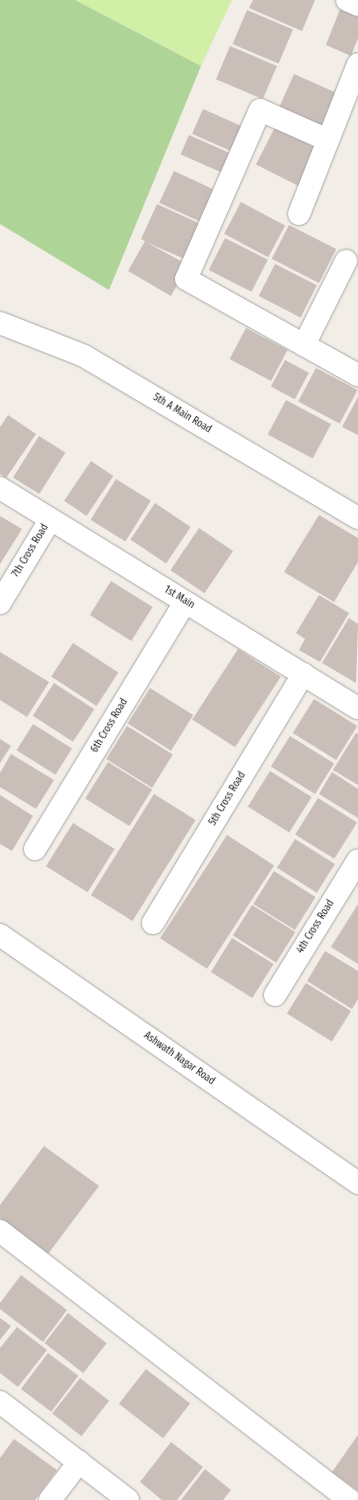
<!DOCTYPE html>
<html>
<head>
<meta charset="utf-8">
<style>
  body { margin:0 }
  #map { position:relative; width:358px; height:1500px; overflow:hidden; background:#f2ede6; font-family:"Fira Sans Condensed",sans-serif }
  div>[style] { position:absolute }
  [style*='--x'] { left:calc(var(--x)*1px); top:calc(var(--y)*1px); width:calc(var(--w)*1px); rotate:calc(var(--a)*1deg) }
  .grass>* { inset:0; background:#d2efa8 }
  .forest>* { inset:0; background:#afd498 }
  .building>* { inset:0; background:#cabeb9; transform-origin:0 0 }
  .roads { filter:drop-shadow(0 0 1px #a7a7a7) drop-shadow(0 0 1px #a7a7a7) }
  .minor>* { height:22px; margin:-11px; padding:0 11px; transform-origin:11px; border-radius:11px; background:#fff }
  span { translate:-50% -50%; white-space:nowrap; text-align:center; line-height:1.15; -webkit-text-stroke:3px #fff; paint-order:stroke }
  .street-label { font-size:10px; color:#202020 }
</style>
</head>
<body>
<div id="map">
  <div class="grass">
    <div style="clip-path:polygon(75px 0,232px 0,201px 66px)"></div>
  </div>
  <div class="forest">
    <div style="clip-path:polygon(0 0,75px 0,201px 66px,109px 290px,0 224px)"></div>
  </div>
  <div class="building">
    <div style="clip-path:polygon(253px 0,315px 0,302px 31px,249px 8px)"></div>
    <div style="clip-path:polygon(340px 9px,358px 16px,358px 38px,351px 56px,326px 45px)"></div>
    <div style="left:247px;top:10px;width:50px;height:37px;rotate:23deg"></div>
    <div style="left:230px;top:46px;width:51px;height:36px;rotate:23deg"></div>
    <div style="left:294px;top:74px;width:51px;height:36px;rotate:24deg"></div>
    <div style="left:203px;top:109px;width:48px;height:27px;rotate:24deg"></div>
    <div style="left:275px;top:127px;width:51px;height:42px;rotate:27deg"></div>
    <div style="left:189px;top:135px;width:51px;height:21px;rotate:24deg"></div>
    <div style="left:174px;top:171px;width:51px;height:35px;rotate:25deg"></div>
    <div style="left:241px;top:202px;width:50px;height:36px;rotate:28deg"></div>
    <div style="clip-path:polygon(157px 204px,205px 226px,189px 261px,146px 242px,188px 265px,171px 296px,128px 271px,145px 241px,141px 239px)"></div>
    <div style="left:289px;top:225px;width:53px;height:38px;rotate:27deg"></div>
    <div style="left:225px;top:238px;width:48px;height:36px;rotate:27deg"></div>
    <div style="left:275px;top:264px;width:47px;height:36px;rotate:27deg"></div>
    <div style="left:246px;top:328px;width:47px;height:35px;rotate:28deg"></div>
    <div style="left:285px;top:360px;width:27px;height:30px;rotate:28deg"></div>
    <div style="left:316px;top:368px;width:47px;height:38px;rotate:28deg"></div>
    <div style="clip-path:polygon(358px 397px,358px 435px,342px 427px)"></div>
    <div style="left:286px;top:400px;width:51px;height:39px;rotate:28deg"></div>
    <div style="clip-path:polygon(8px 415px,36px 434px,6px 478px,0 474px,0 427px)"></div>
    <div style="left:39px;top:436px;width:31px;height:49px;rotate:32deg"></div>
    <div style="left:91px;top:461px;width:27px;height:48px;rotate:34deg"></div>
    <div style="left:116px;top:479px;width:41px;height:48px;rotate:32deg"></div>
    <div style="left:155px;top:503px;width:43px;height:44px;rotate:34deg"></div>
    <div style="clip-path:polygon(319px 515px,358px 538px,358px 562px,334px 602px,284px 572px)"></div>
    <div style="clip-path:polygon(0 516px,22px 529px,0 564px)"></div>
    <div style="left:199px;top:528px;width:41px;height:51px;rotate:34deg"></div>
    <div style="left:111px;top:581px;width:49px;height:40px;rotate:32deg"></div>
    <div style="clip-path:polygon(319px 595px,349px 613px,320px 662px,299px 650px,305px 639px,296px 633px)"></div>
    <div style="clip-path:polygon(349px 618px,358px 624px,356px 683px,322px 663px)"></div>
    <div style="left:73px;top:643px;width:54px;height:40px;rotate:33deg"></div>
    <div style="left:238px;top:649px;width:51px;height:84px;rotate:33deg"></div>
    <div style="clip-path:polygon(0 652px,49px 682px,27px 717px,0 700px)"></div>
    <div style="left:54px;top:683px;width:48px;height:39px;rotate:33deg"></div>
    <div style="left:150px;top:688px;width:51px;height:42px;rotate:32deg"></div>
    <div style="left:314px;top:699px;width:51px;height:40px;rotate:32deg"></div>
    <div style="left:33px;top:724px;width:46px;height:31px;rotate:32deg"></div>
    <div style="left:127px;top:726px;width:54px;height:39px;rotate:32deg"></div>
    <div style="clip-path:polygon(356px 733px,358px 734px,358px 785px,333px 770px)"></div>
    <div style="left:290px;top:736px;width:52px;height:36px;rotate:32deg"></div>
    <div style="clip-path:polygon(0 739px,11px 746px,0 763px)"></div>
    <div style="clip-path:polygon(11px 754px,54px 780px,36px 809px,0 787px,0 773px)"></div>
    <div style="left:108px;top:762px;width:52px;height:43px;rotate:32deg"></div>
    <div style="left:270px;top:771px;width:49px;height:42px;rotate:32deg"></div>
    <div style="clip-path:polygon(332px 772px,358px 789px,358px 818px,319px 794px)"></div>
    <div style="left:154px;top:794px;width:49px;height:119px;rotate:32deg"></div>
    <div style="clip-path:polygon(0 795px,33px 816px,12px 851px,0 844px)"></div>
    <div style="left:318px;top:798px;width:46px;height:43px;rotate:32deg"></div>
    <div style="left:73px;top:823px;width:49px;height:51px;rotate:32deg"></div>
    <div style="left:227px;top:835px;width:56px;height:123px;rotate:33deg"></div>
    <div style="left:295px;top:839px;width:47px;height:34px;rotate:32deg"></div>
    <div style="left:274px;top:871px;width:49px;height:39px;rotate:32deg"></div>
    <div style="clip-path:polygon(358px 904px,358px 964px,331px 947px)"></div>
    <div style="left:252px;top:905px;width:51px;height:36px;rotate:32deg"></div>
    <div style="left:232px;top:938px;width:49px;height:40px;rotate:32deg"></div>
    <div style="clip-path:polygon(325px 951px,358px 971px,358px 999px,352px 1009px,307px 981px)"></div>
    <div style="left:306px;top:983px;width:53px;height:36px;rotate:32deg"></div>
    <div style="clip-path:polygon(44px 1146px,99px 1186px,48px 1254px,0 1218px,0 1205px)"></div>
    <div style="clip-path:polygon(21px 1275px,67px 1310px,43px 1342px,0 1309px,0 1303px)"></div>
    <div style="left:68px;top:1313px;width:49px;height:38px;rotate:38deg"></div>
    <div style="clip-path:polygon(0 1318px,11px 1326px,0 1340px)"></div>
    <div style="clip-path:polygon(17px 1327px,47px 1350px,18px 1387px,0 1373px,0 1348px)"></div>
    <div style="left:48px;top:1353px;width:38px;height:45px;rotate:37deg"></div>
    <div style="left:146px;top:1369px;width:56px;height:44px;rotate:38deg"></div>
    <div style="left:80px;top:1378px;width:37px;height:45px;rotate:38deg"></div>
    <div style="clip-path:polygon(358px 1435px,358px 1491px,332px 1472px)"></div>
    <div style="clip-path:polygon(14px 1439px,57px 1470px,35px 1500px,0 1500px,0 1458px)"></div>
    <div style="clip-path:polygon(171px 1442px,203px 1467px,177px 1500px,162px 1500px,140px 1482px)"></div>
    <div style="clip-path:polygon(205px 1469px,231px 1490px,223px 1500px,181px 1500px)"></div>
  </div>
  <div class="roads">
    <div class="minor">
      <div style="--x:347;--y:0;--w:12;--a:24"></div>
      <div style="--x:328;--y:140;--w:74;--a:-156.2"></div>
      <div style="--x:260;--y:110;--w:184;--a:113.6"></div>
      <div style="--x:186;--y:279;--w:197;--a:29.2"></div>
      <div style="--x:299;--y:214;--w:161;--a:-68.5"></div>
      <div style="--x:0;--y:323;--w:90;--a:21.4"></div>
      <div style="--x:84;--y:356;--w:318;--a:30.6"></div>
      <div style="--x:304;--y:345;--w:94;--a:-63.4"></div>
      <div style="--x:0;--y:488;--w:420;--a:31.6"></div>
      <div style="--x:0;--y:603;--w:97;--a:-58.9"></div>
      <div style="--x:35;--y:849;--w:289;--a:-58.7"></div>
      <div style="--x:153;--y:923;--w:291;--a:-58.9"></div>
      <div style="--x:0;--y:935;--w:436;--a:34.7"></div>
      <div style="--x:275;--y:995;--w:158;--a:-58.4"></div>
      <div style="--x:0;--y:1231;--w:441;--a:37.6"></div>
      <div style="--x:0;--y:1402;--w:161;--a:37.4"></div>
      <div style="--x:50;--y:1500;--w:48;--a:-52.7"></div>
    </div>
  </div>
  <div class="street-label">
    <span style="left:182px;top:414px;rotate:31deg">5th A Main Road</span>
    <span style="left:31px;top:551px;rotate:-59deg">7th Cross Road</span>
    <span style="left:179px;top:598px;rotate:31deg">1st Main</span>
    <span style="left:110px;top:726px;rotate:-59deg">6th Cross Road</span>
    <span style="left:228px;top:799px;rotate:-59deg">5th Cross Road</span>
    <span style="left:316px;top:927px;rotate:-58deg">4th Cross Road</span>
    <span style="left:179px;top:1059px;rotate:35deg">Ashwath Nagar Road</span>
  </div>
</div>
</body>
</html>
